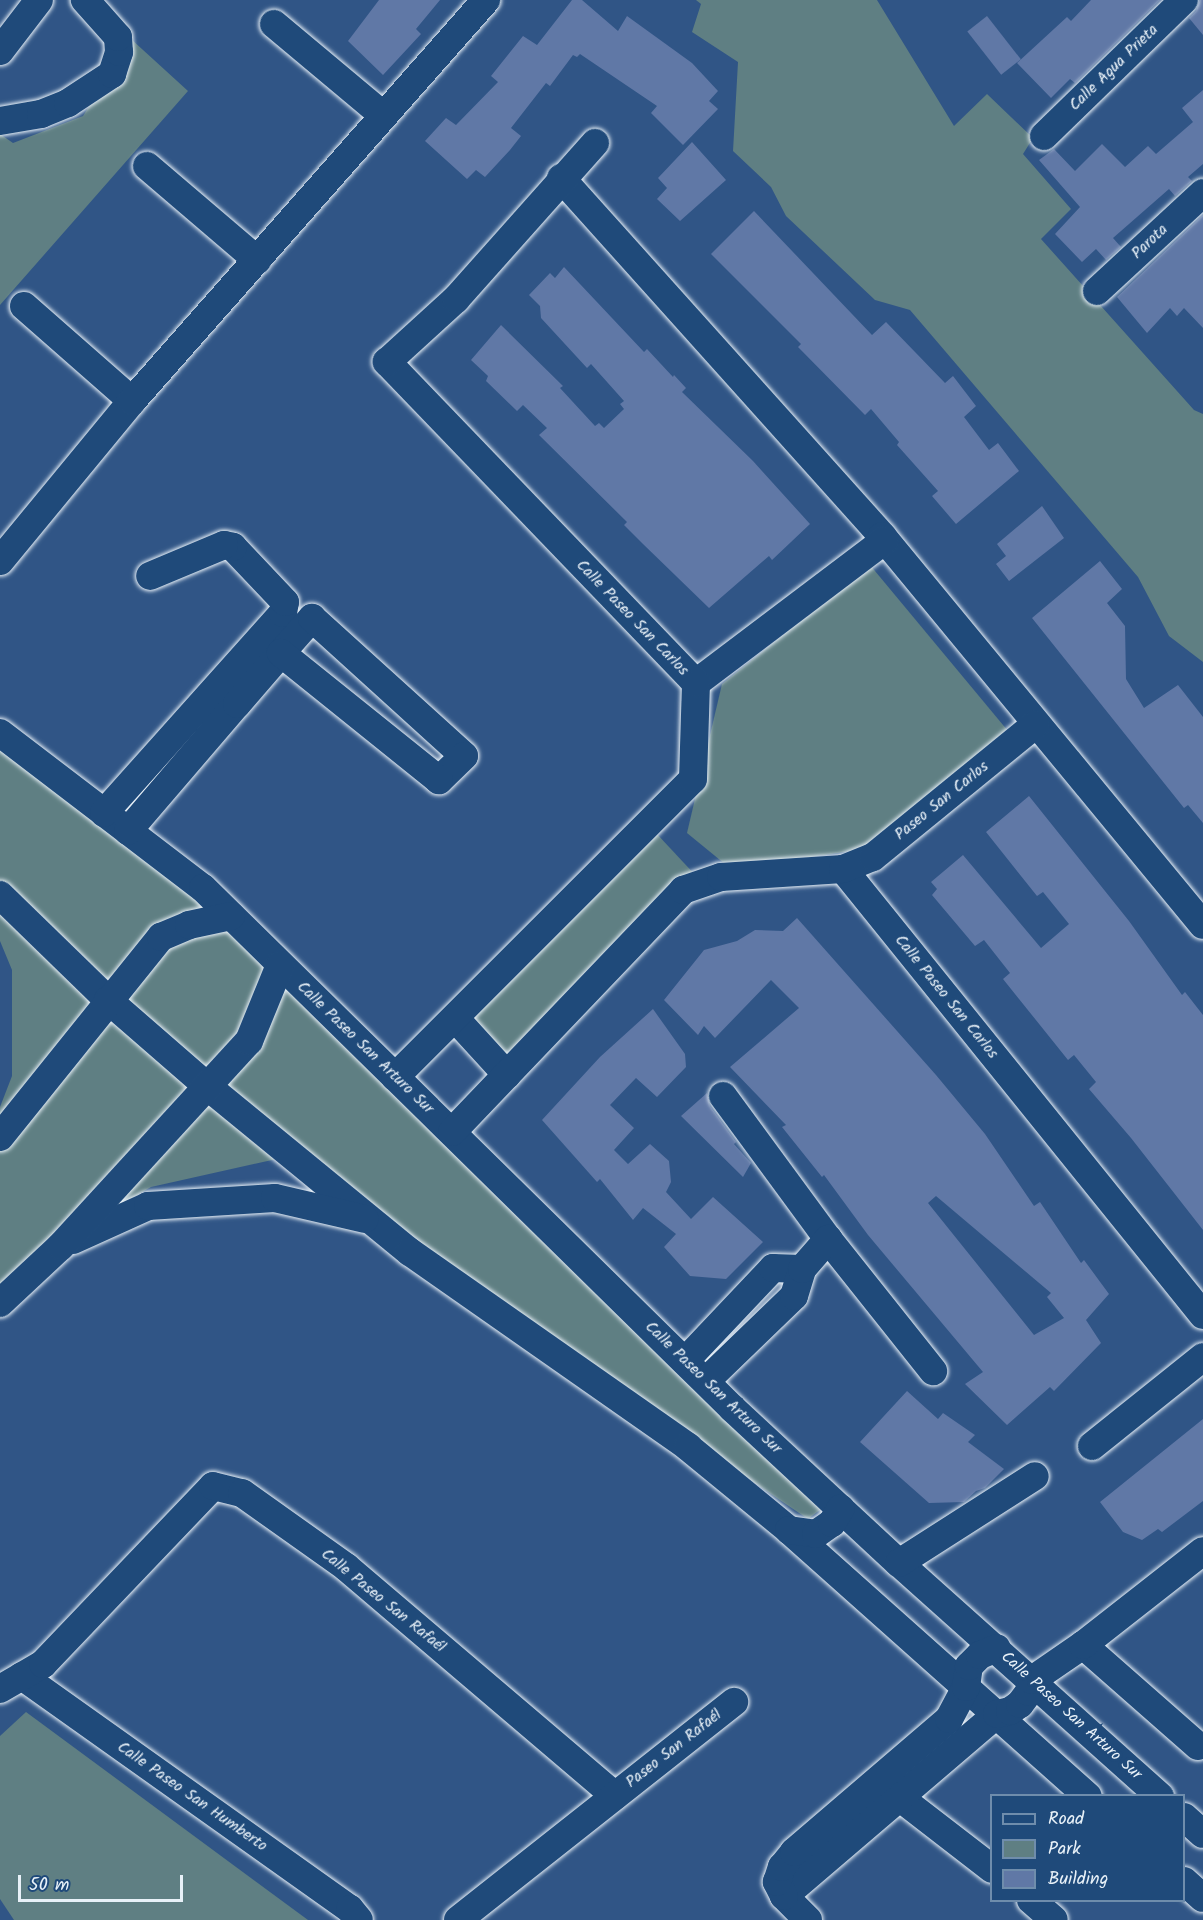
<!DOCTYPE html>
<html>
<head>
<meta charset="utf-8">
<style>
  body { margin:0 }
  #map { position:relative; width:1203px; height:1920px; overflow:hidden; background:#305586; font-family:Kalam,sans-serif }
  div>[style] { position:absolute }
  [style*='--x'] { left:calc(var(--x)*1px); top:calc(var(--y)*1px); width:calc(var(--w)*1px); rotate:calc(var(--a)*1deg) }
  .green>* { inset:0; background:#5f7f83; transform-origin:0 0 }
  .building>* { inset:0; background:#6078a6; transform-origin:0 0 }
  .roads { filter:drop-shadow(0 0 2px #e8f1f8) drop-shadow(0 0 2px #e8f1f8) }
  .minor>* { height:28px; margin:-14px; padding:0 14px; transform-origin:14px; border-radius:14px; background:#1f4a7a }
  span { translate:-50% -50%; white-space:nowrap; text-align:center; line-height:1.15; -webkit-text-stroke:6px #1f4a7a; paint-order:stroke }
  .street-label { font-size:16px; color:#e8f1f8 }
  .legend { position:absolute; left:990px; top:1794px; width:195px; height:108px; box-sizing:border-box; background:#1f4a7a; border:2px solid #6f8dac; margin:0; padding:8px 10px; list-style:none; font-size:18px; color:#e8f1f8 }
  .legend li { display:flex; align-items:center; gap:12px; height:30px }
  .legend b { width:30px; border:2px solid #6f8dac }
  .scale { position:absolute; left:18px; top:1875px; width:165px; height:27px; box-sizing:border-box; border:3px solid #e8f1f8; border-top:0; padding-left:8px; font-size:18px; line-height:21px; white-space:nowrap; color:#e8f1f8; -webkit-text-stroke:4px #1f4a7a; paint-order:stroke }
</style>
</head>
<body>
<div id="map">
  <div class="green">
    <div style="clip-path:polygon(696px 0,877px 0,954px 126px,987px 94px,1033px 138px,1023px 154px,1071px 209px,1041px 239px,1194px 410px,1203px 414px,1203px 662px,1169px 636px,1138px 577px,910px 310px,875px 300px,786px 216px,771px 187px,733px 151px,738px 62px,692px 32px,701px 4px)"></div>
    <div style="clip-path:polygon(131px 39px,188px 91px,0 305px,0 134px,13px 143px,83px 116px)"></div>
    <div style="clip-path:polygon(870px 565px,1008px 731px,878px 847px,731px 869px,687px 833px,722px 684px)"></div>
    <div style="clip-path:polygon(0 740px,126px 838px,227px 927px,829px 1503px,808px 1519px,679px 1432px,299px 1154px,151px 1187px,51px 1245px,0 1294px,0 1107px,12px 1076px,12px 970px,0 941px)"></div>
    <div style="left:656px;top:833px;width:65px;height:271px;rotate:47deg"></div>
    <div style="clip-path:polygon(26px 1712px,308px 1920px,14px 1920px,0 1899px,0 1736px)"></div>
  </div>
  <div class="building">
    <div style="clip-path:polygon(379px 0,440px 0,416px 29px,421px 34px,383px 75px,348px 41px)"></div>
    <div style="clip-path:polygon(572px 0,582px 0,618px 31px,627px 16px,692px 63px,718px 91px,709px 101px,718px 109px,683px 145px,651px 113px,657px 106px,580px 54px,577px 57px,573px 55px,550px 86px,546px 83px,511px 128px,521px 136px,510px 150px,485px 177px,476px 170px,467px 179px,425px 141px,446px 118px,456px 125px,498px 82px,491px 76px,523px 36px,537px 45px)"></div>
    <div style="clip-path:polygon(1091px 0,1160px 0,1075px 83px,1070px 79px,1051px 98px,1017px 63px,1067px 17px,1071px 21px)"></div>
    <div style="clip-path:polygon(1200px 0,1203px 0,1203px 35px,1189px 18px,1196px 11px)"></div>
    <div style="left:987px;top:16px;width:55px;height:25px;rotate:52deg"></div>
    <div style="clip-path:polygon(1203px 90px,1203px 164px,1188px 177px,1192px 181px,1175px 196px,1169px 189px,1113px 238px,1121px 247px,1106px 260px,1096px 249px,1082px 262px,1055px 234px,1080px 207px,1039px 160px,1054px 149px,1075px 171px,1102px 144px,1125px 167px,1148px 146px,1156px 154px,1193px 122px,1182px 108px)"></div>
    <div style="clip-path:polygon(692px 142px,726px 180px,680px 221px,657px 199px,667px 188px,658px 178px)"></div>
    <div style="clip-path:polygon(754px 211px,872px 335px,886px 322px,945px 383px,953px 376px,976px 406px,964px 417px,989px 450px,998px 443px,1019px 471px,956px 524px,932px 496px,938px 491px,897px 445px,899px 442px,871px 409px,865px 415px,798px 347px,801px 344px,711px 254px)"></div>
    <div style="clip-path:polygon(1203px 215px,1203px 328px,1184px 308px,1177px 316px,1170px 308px,1147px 333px,1117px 297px)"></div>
    <div style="clip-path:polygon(564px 267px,644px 352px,647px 349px,673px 377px,674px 375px,686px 388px,682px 392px,753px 461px,810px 524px,772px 560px,769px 556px,709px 608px,643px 544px,624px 525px,627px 522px,539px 435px,547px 428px,523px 405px,517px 411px,486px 381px,488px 376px,471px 360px,501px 325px,563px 386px,560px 388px,595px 426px,599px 423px,604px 428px,624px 409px,620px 404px,624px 401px,591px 364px,587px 368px,541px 318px,540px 306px,529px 295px,550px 273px,555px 278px)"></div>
    <div style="clip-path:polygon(1042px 506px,1064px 538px,1009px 581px,996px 564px,1006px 556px,997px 544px)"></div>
    <div style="clip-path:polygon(1100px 561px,1122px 589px,1107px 603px,1125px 626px,1126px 679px,1144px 708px,1178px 685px,1203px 717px,1203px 823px,1188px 805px,1184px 808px,1032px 618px)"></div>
    <div style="clip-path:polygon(1029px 796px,1129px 921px,1182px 995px,1185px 992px,1203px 1015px,1203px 1230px,1131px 1138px,1089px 1089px,1096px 1082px,1074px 1055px,1068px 1060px,1003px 979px,1010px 973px,984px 940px,975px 946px,932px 895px,937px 889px,931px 882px,963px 855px,1041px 948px,1069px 924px,1043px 892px,1037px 896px,986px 832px)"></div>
    <div style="clip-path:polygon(evenodd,797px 918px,936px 1075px,985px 1134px,1034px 1206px,1040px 1202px,1081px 1263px,1084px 1260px,1109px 1294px,1086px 1320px,1101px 1343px,1054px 1391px,1050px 1387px,1007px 1425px,965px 1384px,983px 1372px,868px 1235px,824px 1175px,822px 1177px,782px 1127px,786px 1125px,730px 1067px,799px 1008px,771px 980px,715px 1038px,704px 1026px,698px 1035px,664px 1000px,704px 950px,737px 941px,755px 930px,783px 931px,797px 918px,936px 1196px,1051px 1293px,1047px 1297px,1064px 1318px,1034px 1335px,928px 1203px,936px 1196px)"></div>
    <div style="clip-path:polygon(653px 1009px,685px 1054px,686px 1067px,657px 1097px,636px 1078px,610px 1105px,634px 1128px,614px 1150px,628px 1164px,650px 1144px,669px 1161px,671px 1182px,666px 1192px,691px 1219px,713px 1197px,763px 1242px,726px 1279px,690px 1276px,664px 1247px,676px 1234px,643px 1208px,633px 1220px,600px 1179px,597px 1182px,542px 1120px,600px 1057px)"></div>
    <div style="clip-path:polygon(707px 1093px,710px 1106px,736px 1142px,734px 1144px,751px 1163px,743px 1177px,681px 1116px)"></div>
    <div style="clip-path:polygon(907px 1391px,938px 1419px,943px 1413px,975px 1435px,968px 1442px,1004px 1469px,985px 1488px,976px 1491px,964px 1502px,929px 1503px,860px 1442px)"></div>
    <div style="clip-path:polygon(1203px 1419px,1203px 1501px,1162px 1532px,1158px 1529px,1142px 1540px,1123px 1532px,1100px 1502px)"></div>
  </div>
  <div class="roads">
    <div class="minor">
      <div style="--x:274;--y:24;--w:143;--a:39.9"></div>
      <div style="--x:0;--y:51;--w:64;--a:-52.6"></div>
      <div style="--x:0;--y:121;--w:42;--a:-9.7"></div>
      <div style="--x:41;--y:114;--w:29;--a:-22"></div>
      <div style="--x:68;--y:103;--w:53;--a:-33.4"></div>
      <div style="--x:112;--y:74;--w:23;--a:-72"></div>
      <div style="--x:119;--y:52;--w:15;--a:-94"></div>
      <div style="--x:118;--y:37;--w:50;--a:-131.7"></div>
      <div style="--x:1044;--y:136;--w:195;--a:-44.2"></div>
      <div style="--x:147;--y:166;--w:145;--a:40.5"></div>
      <div style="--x:561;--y:178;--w:481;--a:48.1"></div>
      <div style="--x:882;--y:536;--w:504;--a:50.47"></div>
      <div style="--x:1097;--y:291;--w:144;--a:-42.8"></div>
      <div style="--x:24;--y:306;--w:144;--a:41.3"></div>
      <div style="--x:0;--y:561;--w:207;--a:-50.5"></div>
      <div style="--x:132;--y:401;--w:535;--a:-48.56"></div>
      <div style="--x:696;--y:683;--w:237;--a:-37.1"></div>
      <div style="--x:0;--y:733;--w:255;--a:37.4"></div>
      <div style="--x:203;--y:888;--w:743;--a:44.51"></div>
      <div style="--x:733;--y:1409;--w:226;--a:42.9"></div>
      <div style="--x:899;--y:1563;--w:350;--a:41.8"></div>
      <div style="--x:104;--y:813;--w:268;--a:-48.2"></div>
      <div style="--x:283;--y:613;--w:11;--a:-80"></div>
      <div style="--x:285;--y:602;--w:76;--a:-133.4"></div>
      <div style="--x:233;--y:547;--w:9;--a:-167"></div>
      <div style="--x:224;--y:545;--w:80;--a:157.3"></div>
      <div style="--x:128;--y:831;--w:167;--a:-49.4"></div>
      <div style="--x:237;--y:704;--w:67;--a:-49.2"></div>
      <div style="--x:281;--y:653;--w:47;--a:-48.5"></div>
      <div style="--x:312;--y:618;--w:205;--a:42.2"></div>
      <div style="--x:464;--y:756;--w:35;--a:136"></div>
      <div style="--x:439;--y:780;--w:203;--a:-141.2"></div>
      <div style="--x:843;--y:869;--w:573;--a:51.09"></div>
      <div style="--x:0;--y:895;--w:151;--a:44.2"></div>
      <div style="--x:108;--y:1000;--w:131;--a:41"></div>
      <div style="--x:207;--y:1086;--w:262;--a:39.3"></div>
      <div style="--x:410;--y:1252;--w:340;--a:35"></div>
      <div style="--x:688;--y:1447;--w:131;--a:39.4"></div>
      <div style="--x:789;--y:1530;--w:400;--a:41.7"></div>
      <div style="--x:455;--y:1018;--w:77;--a:47.6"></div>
      <div style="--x:395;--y:1077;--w:421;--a:-45"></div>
      <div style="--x:693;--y:779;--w:96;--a:-88.2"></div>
      <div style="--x:696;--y:683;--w:446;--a:-133.9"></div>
      <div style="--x:387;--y:362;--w:93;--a:-42.4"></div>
      <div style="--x:456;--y:299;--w:209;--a:-48.3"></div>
      <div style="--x:723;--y:1096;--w:177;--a:53.7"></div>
      <div style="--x:828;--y:1239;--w:169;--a:51.5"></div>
      <div style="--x:452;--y:1132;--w:335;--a:-46.3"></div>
      <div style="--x:683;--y:890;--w:40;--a:-18.9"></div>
      <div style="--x:721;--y:877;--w:122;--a:-3.8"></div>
      <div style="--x:843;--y:869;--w:32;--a:-22"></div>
      <div style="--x:873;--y:857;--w:210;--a:-39.2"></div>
      <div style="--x:0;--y:1137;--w:257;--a:-51.2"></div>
      <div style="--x:161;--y:937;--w:30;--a:-23"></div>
      <div style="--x:189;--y:925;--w:43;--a:-12.1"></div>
      <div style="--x:73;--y:1240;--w:82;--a:-24.4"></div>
      <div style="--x:148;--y:1206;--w:127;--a:-3.6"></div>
      <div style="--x:275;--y:1198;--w:92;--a:13.1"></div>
      <div style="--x:0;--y:1303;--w:83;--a:-43.1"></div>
      <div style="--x:61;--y:1246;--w:278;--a:-47.5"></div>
      <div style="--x:249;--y:1041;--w:82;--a:-67.8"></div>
      <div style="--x:685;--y:1361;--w:128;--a:-46.6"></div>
      <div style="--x:773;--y:1268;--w:29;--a:2"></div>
      <div style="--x:706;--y:1381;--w:122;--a:-44"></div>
      <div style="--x:794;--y:1296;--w:28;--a:-73"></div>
      <div style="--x:802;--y:1269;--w:40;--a:-49"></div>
      <div style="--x:1092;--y:1446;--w:142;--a:-38.7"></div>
      <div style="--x:789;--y:1530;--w:27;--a:8"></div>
      <div style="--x:816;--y:1534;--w:19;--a:-35"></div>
      <div style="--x:832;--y:1523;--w:17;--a:-59"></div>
      <div style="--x:899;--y:1563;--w:161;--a:-32.6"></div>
      <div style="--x:1083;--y:1645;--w:153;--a:41.3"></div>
      <div style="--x:22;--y:1676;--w:402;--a:35.4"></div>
      <div style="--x:350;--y:1909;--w:14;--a:51"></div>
      <div style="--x:0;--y:1689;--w:50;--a:-30.2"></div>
      <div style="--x:43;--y:1664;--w:246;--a:-46.3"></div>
      <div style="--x:213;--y:1486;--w:30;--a:14"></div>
      <div style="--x:242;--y:1493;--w:128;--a:35.4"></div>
      <div style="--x:346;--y:1567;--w:353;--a:40.4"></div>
      <div style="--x:887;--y:1783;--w:18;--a:49"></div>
      <div style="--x:899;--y:1797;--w:118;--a:37.7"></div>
      <div style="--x:1184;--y:1817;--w:25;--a:42"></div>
      <div style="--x:1184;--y:1881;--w:25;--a:42"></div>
      <div style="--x:784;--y:1896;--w:280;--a:-40.5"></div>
      <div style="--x:997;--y:1714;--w:13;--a:-13"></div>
      <div style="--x:1010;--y:1711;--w:12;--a:-35"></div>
      <div style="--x:1020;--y:1704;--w:15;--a:-53"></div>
      <div style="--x:1029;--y:1692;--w:12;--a:-76"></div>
      <div style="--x:1032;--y:1680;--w:62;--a:-34.5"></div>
      <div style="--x:1083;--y:1645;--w:152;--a:-38.1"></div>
      <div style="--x:1031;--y:1900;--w:30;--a:41"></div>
      <div style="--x:458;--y:1920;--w:352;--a:-38.3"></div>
      <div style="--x:808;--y:1920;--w:34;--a:-135"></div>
      <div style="--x:784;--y:1896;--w:16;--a:-117"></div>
      <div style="--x:777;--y:1882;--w:16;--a:-72"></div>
      <div style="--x:782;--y:1867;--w:19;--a:-51"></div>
      <div style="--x:794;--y:1852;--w:204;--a:-40.6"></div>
      <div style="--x:949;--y:1719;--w:36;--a:-62"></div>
      <div style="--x:966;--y:1687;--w:21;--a:-82"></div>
      <div style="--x:969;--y:1666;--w:16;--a:-45"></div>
      <div style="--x:980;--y:1655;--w:18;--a:-22"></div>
    </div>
  </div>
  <div class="street-label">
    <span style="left:1114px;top:68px;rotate:-44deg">Calle Agua Prieta</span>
    <span style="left:1150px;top:242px;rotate:-43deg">Parota</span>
    <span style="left:632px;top:618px;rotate:46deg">Calle Paseo San Carlos</span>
    <span style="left:942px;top:801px;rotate:-39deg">Paseo San Carlos</span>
    <span style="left:946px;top:997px;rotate:51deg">Calle Paseo San Carlos</span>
    <span style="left:365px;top:1048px;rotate:44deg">Calle Paseo San Arturo Sur</span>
    <span style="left:713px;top:1388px;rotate:44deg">Calle Paseo San Arturo Sur</span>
    <span style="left:383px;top:1601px;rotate:39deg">Calle Paseo San Rafaél</span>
    <span style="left:1071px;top:1716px;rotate:42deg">Calle Paseo San Arturo Sur</span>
    <span style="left:674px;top:1749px;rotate:-38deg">Paseo San Rafaél</span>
    <span style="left:192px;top:1797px;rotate:35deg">Calle Paseo San Humberto</span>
  </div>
  <ul class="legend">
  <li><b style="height:8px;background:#1f4a7a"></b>Road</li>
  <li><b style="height:16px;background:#5f7f83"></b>Park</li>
  <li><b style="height:16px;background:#6078a6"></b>Building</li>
  </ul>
  <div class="scale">50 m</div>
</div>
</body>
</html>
